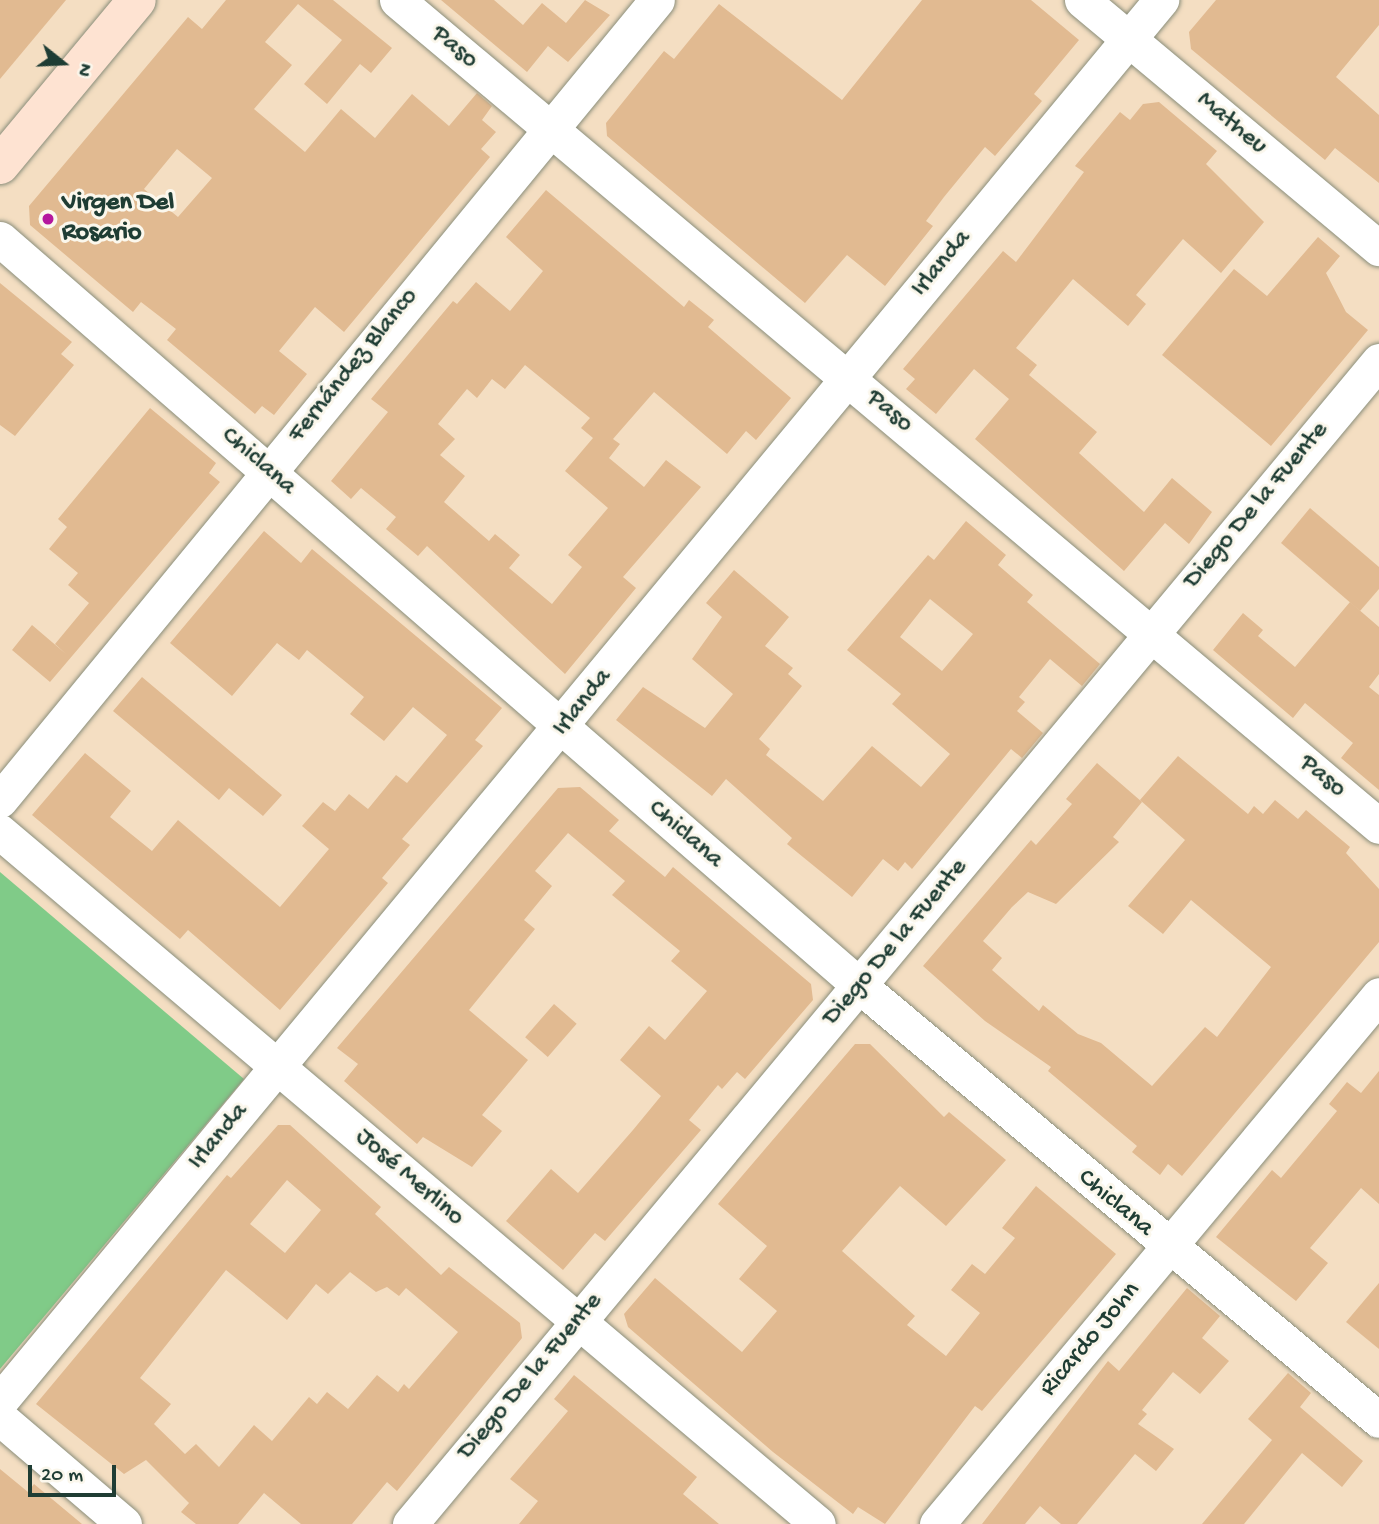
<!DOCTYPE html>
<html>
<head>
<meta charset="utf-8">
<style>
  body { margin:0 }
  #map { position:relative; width:1379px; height:1524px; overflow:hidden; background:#f4dec2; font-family:"Gochi Hand",sans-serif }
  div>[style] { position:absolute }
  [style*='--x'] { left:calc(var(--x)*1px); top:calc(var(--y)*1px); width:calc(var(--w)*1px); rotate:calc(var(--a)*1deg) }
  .green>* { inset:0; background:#80cb88 }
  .building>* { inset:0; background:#e1ba91; transform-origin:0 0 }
  .roads { filter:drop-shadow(0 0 2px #8a8e7b) drop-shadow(0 0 2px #8a8e7b) }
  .street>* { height:35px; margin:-17.5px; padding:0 17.5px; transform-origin:17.5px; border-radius:17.5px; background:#fff }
  .secondary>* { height:38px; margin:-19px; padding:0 19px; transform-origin:19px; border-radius:19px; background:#fee3d2 }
  .dots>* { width:19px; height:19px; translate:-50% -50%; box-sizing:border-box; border:4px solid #fbf7ec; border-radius:50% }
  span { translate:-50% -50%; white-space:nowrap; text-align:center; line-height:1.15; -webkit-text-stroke:6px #fbf7ec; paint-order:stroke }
  .street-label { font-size:26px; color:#1f3d34 }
  .poi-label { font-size:26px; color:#1f3d34; font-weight:700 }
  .left { translate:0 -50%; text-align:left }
  .north { position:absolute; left:28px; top:28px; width:70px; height:70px; -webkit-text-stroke:5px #fbf7ec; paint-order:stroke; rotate:108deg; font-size:19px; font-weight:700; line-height:28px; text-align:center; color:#1f3d34 }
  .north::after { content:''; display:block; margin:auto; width:24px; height:32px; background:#1f3d34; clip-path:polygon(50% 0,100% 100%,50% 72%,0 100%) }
  .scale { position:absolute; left:28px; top:1465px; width:88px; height:32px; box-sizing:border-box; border:4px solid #1f3d34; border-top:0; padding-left:9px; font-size:21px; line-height:24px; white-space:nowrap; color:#1f3d34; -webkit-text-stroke:5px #fbf7ec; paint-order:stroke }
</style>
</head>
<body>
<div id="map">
  <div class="green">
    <div style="clip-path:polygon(0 872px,244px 1079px,0 1369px)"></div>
  </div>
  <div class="building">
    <div style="clip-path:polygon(0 0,66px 0,0 79px)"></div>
    <div style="clip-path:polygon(evenodd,226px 0,333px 0,392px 48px,371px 73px,360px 64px,327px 104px,304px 84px,342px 40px,298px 4px,265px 42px,292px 65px,254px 109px,305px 152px,341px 109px,375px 138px,412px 94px,449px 126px,477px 93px,492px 106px,482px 120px,496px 132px,481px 149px,490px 157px,344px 332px,315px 307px,279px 351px,307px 374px,274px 415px,262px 406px,255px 414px,167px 340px,176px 329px,141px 302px,133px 312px,30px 225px,29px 206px,188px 17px,202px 29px,226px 0,177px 149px,212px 178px,178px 217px,144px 189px,177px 149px)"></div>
    <div style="clip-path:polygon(441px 0,494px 0,523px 25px,542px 3px,566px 23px,585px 0,610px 15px,568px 62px,548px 46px,527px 72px)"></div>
    <div style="clip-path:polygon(922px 0,1031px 0,1079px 40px,1034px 94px,1042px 101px,995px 156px,985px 147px,944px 197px,926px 221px,933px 226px,885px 286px,847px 255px,805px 303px,607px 136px,606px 123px,664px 51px,674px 59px,719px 4px,842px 100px)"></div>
    <div style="clip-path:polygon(1216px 0,1379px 0,1379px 25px,1336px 77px,1379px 115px,1379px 183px,1335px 148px,1325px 160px,1191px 49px,1189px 32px)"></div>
    <div style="clip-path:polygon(1159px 102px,1217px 151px,1206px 164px,1264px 222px,1221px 273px,1183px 239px,1136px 295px,1146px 304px,1128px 326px,1073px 279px,1016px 348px,1037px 365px,1029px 375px,1097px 432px,1079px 453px,1144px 512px,1172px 478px,1212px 512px,1189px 544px,1165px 523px,1124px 571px,975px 439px,1009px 399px,974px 369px,936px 414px,906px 389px,915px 379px,903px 369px,1003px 251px,1016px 262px,1084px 172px,1075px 166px,1120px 112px,1130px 120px,1143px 104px)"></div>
    <div style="clip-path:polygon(evenodd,546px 190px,684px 307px,689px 300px,714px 320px,708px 327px,791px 398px,756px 440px,746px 431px,727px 454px,654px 392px,613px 439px,620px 444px,609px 458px,644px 487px,666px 460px,701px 487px,623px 577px,636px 588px,565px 674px,427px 546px,418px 556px,386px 529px,396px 517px,361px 488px,351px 499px,331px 481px,388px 412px,371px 399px,453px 301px,457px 304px,476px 282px,510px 311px,543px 271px,506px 237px,546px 190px,525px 365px,590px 418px,581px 428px,593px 438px,565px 471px,608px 508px,568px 555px,582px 567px,552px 604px,509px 568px,520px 555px,495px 534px,489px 541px,444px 502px,465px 476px,440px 455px,455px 439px,438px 424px,467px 389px,477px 398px,492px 379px,505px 389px,525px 365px)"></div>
    <div style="clip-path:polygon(1318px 237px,1340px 256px,1326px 273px,1346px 312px,1368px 330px,1271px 446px,1162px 355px,1234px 269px,1267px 296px)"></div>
    <div style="clip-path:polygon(0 283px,72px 342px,61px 354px,74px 365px,15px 436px,0 425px)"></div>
    <div style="clip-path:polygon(150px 408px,216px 463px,209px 473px,220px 482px,50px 682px,12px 650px,32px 625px,66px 654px,55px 644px,89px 603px,68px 585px,78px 573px,49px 549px,67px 527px,58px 519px)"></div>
    <div style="clip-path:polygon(1310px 508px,1379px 567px,1379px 589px,1360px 611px,1281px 543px)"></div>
    <div style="clip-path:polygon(evenodd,966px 521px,1006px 555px,998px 565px,1033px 595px,1027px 602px,1100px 664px,1082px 686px,1050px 659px,1019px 697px,1025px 702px,1017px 711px,1043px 733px,1022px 758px,1011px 749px,912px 869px,905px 862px,898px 871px,883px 859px,852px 897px,787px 844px,792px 838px,726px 779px,712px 796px,616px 720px,643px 687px,705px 728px,733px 694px,692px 659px,722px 617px,706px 603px,734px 570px,789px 617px,765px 646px,793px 668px,788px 674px,802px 686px,759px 739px,770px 749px,766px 755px,823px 801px,872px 746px,921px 787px,950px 754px,892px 704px,901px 694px,847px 650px,928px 555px,934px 560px,966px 521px,930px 599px,973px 634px,942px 671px,900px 637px,930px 599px)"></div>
    <div style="clip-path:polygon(264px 531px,301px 563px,312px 549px,502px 708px,475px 740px,483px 746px,402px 839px,410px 845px,382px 878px,388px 883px,280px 1010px,188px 930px,180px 939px,32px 815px,85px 753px,131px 791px,110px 817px,152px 851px,178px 820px,280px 907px,329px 849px,302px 826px,323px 802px,335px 811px,349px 794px,368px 809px,396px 775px,407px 783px,447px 735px,413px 707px,384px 741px,350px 714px,364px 697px,307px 650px,299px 660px,277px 643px,232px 696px,170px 643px)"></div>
    <div style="clip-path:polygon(1350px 602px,1379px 627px,1379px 674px,1369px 687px,1379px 695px,1379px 790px,1341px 758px,1353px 743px,1305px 703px,1293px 718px,1213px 650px,1243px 613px,1263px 630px,1258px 636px,1295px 667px)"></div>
    <div style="clip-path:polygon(142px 677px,282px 795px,263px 816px,229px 788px,219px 800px,113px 711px)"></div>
    <div style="clip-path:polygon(1178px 756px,1248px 814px,1254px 806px,1263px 814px,1275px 800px,1298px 819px,1306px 810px,1350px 847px,1346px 853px,1379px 889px,1379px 942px,1182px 1176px,1168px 1164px,1160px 1175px,1132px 1152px,1137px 1146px,1048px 1071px,1051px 1067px,985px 1021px,923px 966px,1031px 840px,1036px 845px,1072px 804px,1066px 799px,1097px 763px,1142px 802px,1113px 837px,1119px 842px,1056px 904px,1028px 892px,1012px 907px,983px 941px,1002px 958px,992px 970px,1039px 1011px,1043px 1005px,1078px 1034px,1101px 1043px,1152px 1086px,1205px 1027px,1217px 1037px,1271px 967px,1191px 900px,1163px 934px,1128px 906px,1185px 840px,1140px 800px)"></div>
    <div style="clip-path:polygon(580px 787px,619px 820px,609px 831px,665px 877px,673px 867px,811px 984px,813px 1000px,745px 1079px,737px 1072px,722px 1089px,718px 1085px,689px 1120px,701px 1130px,605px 1241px,595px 1233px,563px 1270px,506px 1221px,551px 1169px,578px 1193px,633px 1130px,661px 1096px,620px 1060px,649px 1026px,665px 1040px,707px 991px,671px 961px,680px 951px,612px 895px,625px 881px,568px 833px,535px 871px,552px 886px,524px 920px,535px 929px,469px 1010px,528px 1060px,482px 1115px,502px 1131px,472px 1167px,423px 1137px,417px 1144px,344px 1081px,358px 1064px,337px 1048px,558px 788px)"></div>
    <div style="left:554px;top:1004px;width:30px;height:44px;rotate:41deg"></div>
    <div style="clip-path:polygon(855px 1044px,870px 1044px,944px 1117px,949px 1112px,1006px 1160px,946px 1226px,900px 1186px,842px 1251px,915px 1316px,907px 1325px,946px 1356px,980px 1313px,951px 1290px,972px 1264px,985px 1274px,1015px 1238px,1002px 1228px,1036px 1186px,1116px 1254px,982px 1411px,975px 1406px,885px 1524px,858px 1507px,853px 1514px,773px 1452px,628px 1327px,624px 1314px,655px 1278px,742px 1352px,777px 1311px,739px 1279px,767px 1246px,718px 1204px)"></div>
    <div style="clip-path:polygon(1379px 1071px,1379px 1204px,1361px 1188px,1310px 1248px,1328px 1263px,1296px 1301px,1216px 1237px,1272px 1170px,1281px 1178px,1337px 1111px,1329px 1104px,1347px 1082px,1361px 1093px)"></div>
    <div style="clip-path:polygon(evenodd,278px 1125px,290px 1125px,381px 1207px,375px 1214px,441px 1275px,449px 1267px,520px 1323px,522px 1338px,397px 1491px,387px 1482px,352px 1524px,301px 1524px,264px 1493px,238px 1524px,196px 1524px,181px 1512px,189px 1503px,146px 1460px,124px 1474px,36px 1404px,227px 1175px,231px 1178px,278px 1125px,287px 1180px,321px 1210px,285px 1253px,250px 1224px,287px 1180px,278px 1125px,226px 1270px,287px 1320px,316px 1284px,328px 1294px,350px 1272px,376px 1292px,387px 1287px,399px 1296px,406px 1288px,458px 1332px,409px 1389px,404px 1384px,398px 1392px,377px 1375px,348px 1409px,327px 1392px,317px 1404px,309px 1397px,272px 1441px,254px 1425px,219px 1467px,196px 1444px,185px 1454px,154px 1424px,171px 1404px,140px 1378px,226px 1270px)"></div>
    <div style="clip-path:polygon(1379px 1283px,1379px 1349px,1346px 1322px)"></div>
    <div style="clip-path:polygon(1187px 1288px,1220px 1316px,1202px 1338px,1229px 1361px,1200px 1394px,1173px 1372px,1142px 1410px,1147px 1414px,1138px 1424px,1174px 1449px,1156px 1471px,1135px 1454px,1077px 1524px,1061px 1524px,1040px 1506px,1025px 1524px,982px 1524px,1108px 1361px,1119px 1371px)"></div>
    <div style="clip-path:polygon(1288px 1373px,1311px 1393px,1300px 1407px,1363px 1461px,1342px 1487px,1302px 1453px,1244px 1524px,1202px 1524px,1272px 1440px,1248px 1419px)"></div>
    <div style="clip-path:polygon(574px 1375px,697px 1477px,683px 1494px,719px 1524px,519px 1524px,538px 1501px,510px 1479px,568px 1411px,554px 1399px)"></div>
    <div style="clip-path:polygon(0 1469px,28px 1492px,34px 1484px,82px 1524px,0 1524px)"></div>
  </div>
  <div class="roads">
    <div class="street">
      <div style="--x:397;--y:0;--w:1283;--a:40.07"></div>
      <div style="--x:1082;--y:0;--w:387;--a:39.9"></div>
      <div style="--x:0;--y:239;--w:1141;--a:40.98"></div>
      <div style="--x:861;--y:987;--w:675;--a:39.89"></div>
      <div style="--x:0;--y:800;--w:1035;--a:-50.61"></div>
      <div style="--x:0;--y:832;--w:1071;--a:40.23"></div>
      <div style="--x:0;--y:1401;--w:1820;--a:-50.35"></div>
      <div style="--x:0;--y:1418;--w:163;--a:40.5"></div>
      <div style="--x:410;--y:1524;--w:1514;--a:-50.2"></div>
      <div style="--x:937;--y:1524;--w:689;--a:-50.12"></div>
    </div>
    <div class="secondary">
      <div style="--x:0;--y:165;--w:214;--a:-50.3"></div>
    </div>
  </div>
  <div class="dots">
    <div style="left:48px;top:219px;background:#b5179e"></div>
  </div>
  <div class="street-label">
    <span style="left:454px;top:48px;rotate:40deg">Paso</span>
    <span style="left:1231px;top:124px;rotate:40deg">Matheu</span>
    <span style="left:942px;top:264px;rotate:-50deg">Irlanda</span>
    <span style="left:354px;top:366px;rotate:-51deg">Fernández Blanco</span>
    <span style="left:889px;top:412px;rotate:40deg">Paso</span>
    <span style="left:258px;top:462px;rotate:41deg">Chiclana</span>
    <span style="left:1257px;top:506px;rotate:-50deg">Diego De la Fuente</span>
    <span style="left:583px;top:703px;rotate:-51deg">Irlanda</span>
    <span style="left:1322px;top:777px;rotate:40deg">Paso</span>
    <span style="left:685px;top:835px;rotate:41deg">Chiclana</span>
    <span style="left:896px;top:943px;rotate:-50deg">Diego De la Fuente</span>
    <span style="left:219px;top:1137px;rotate:-50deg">Irlanda</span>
    <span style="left:409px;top:1178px;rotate:41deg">José Merlino</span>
    <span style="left:1115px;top:1204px;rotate:40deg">Chiclana</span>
    <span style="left:1091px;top:1340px;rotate:-50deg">Ricardo John</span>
    <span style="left:531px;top:1377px;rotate:-50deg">Diego De la Fuente</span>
  </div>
  <div class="poi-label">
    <span class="left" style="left:62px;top:219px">Virgen Del<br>Rosario</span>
  </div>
  <div class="north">N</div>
  <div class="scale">20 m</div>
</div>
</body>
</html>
